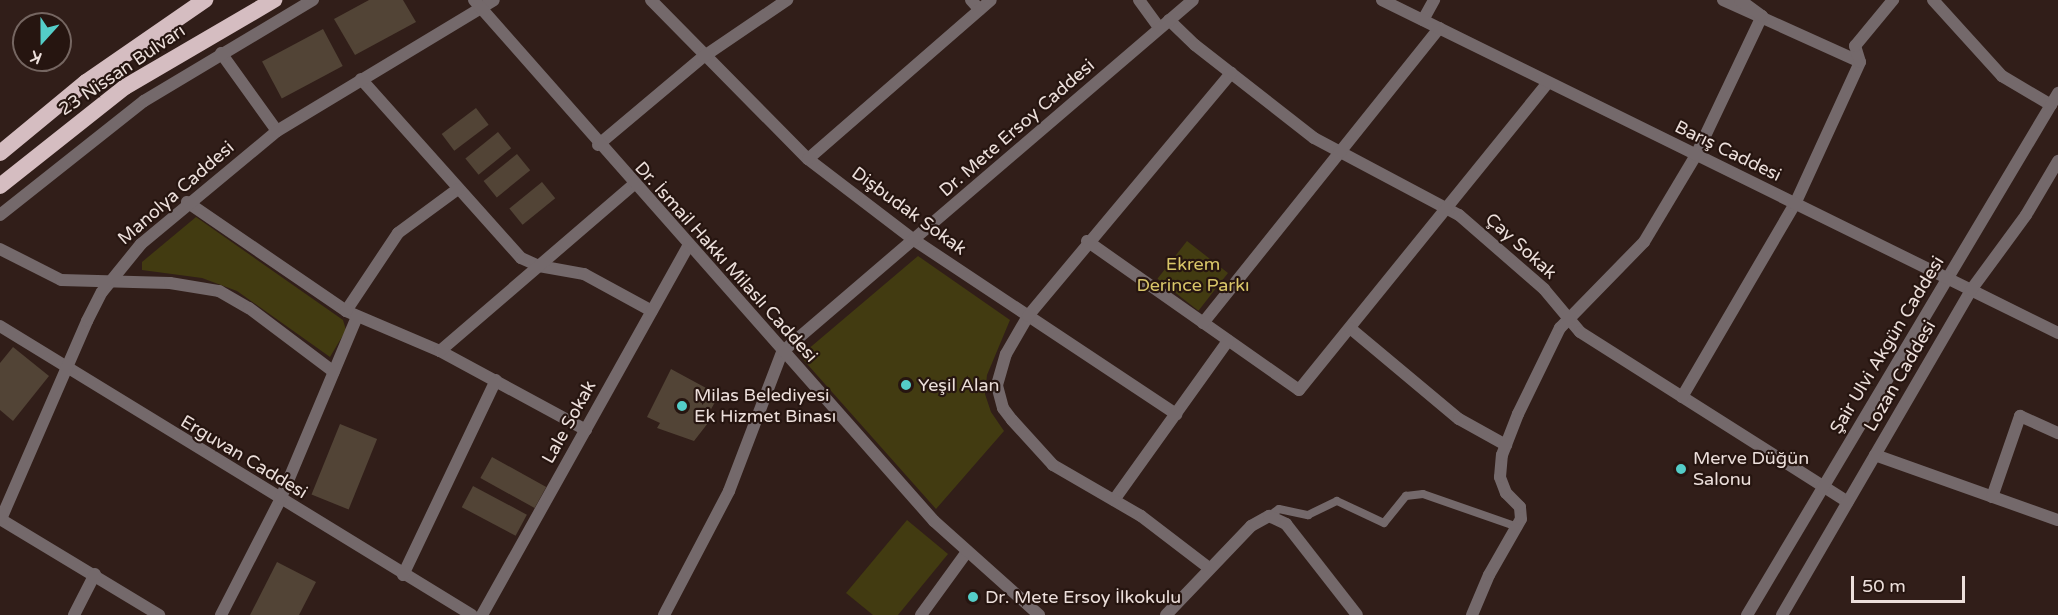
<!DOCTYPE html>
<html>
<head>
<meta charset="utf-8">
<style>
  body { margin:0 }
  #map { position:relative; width:2058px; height:615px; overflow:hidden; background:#311e19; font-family:"Varela Round",sans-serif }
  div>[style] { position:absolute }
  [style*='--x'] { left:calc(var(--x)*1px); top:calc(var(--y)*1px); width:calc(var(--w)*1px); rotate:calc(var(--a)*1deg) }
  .green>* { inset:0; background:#423b11; transform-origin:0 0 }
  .building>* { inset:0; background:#524436; transform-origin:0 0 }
  .service>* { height:8px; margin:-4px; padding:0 4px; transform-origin:4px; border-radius:4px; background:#74696b }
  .minor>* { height:12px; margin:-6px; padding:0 6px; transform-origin:6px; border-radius:6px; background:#74696b }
  .tertiary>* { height:12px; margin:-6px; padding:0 6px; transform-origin:6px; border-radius:6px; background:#74696b }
  .trunk>* { height:16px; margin:-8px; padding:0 8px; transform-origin:8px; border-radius:8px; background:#d5bdc1 }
  .dots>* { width:16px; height:16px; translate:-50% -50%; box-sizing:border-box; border:3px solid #261510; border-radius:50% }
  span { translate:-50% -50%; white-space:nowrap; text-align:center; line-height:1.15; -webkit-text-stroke:4.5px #261510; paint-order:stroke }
  .street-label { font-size:18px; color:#ecdfdb }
  .park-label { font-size:18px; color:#d9c669 }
  .poi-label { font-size:18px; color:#ecdfdb }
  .left { translate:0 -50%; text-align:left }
  .north { position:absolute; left:12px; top:12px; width:60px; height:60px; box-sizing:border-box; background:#261510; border:2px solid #756661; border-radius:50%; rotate:201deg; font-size:16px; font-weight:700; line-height:24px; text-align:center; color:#ecdfdb }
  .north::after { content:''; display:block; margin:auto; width:21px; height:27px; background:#54cdc8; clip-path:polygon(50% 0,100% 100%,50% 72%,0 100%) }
  .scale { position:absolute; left:1851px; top:576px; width:114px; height:27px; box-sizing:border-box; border:3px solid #ecdfdb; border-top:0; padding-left:8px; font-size:18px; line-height:21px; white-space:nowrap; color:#ecdfdb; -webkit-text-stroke:4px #261510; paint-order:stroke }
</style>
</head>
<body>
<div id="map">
  <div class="green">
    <div style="clip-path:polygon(196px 217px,343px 320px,346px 330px,330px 357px,237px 291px,202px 278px,142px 270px,142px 262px)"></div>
    <div style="left:1187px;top:241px;width:52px;height:48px;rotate:38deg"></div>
    <div style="clip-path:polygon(918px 256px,1010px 320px,987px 375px,985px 394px,991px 412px,1004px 431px,936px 509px,800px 356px)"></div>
    <div style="clip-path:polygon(907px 520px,948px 554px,898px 615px,873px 615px,846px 593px)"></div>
  </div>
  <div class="building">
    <div style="clip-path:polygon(369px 0,403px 0,416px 22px,355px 55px,334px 19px)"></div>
    <div style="left:323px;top:29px;width:42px;height:69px;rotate:62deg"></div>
    <div style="left:476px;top:108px;width:21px;height:43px;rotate:53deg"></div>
    <div style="left:498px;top:132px;width:21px;height:42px;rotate:51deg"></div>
    <div style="left:517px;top:154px;width:21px;height:43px;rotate:51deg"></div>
    <div style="left:542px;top:182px;width:21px;height:42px;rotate:51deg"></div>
    <div style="clip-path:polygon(13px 347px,49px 376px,13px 421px,0 410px,0 363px)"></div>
    <div style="clip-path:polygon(671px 369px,719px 395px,705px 420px,708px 423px,694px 441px,657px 428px,660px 423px,647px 417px)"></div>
    <div style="left:340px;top:424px;width:40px;height:76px;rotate:22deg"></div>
    <div style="left:492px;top:457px;width:62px;height:24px;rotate:29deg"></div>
    <div style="left:473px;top:486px;width:61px;height:24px;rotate:28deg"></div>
    <div style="clip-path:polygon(277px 562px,316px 582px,299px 615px,250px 615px)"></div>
  </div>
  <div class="service">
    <div style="--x:1269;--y:516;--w:12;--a:-35"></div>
    <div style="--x:1279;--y:509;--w:30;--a:12"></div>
    <div style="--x:1308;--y:515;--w:32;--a:-26"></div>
    <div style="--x:1337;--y:501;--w:52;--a:25.1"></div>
    <div style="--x:1384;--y:523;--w:35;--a:-51"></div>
    <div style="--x:1406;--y:496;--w:17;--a:-7"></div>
    <div style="--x:1423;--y:494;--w:101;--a:19.2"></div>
  </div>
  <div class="minor">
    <div style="--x:651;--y:0;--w:223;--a:45.4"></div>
    <div style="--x:808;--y:159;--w:133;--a:37.4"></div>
    <div style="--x:914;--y:240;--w:315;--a:33.6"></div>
    <div style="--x:971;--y:0;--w:13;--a:48"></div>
    <div style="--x:1139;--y:0;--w:34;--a:54"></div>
    <div style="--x:1723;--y:0;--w:150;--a:24.3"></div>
    <div style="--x:1933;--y:0;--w:103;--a:47.8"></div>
    <div style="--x:2002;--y:76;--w:57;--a:30.6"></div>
    <div style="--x:1169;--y:20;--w:36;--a:44"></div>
    <div style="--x:1195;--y:45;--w:151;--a:38"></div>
    <div style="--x:1314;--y:138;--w:164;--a:28"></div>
    <div style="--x:1459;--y:215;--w:113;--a:41"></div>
    <div style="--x:1544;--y:289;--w:56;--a:50.1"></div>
    <div style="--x:1580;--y:332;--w:317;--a:32.4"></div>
    <div style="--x:1423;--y:20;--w:23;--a:-61"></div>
    <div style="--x:221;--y:53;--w:96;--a:54.3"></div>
    <div style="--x:361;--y:79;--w:240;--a:48.2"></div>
    <div style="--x:521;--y:258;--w:20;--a:24"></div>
    <div style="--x:539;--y:266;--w:46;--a:10.1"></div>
    <div style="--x:584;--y:274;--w:77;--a:28.6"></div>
    <div style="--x:598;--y:145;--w:137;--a:-40"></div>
    <div style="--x:703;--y:57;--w:102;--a:-34.2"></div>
    <div style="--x:808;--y:159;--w:242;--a:-41"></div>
    <div style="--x:187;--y:202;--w:193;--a:34.4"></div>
    <div style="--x:346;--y:311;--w:102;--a:23.1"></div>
    <div style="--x:440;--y:351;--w:166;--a:28.4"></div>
    <div style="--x:0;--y:215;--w:184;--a:-38.4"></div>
    <div style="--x:144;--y:101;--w:197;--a:-30.9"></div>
    <div style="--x:1087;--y:241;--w:259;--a:35.1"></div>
    <div style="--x:1299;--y:390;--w:395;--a:-51"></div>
    <div style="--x:0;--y:249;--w:68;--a:26.9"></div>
    <div style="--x:61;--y:280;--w:109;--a:1.6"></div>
    <div style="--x:170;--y:283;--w:50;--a:9.3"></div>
    <div style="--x:219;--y:291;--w:34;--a:30"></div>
    <div style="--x:249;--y:308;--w:106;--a:37"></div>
    <div style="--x:1971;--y:290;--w:97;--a:26.3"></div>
    <div style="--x:346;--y:311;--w:94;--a:-56.3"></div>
    <div style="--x:398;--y:233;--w:74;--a:-36.3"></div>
    <div style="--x:1203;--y:323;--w:378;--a:-51.3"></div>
    <div style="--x:0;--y:326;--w:553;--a:31.48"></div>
    <div style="--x:1350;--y:328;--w:142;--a:39.9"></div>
    <div style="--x:1459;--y:419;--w:54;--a:29"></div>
    <div style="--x:440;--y:351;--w:255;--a:-40.7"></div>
    <div style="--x:1682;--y:397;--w:224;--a:-59.7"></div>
    <div style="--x:1795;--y:204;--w:156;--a:-65.4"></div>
    <div style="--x:1860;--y:62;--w:17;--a:-107"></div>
    <div style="--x:1855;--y:46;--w:60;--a:-50.4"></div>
    <div style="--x:1875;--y:455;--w:194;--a:19.6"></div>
    <div style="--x:1992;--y:497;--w:86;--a:-70.9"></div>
    <div style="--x:2020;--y:416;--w:42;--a:24.1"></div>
    <div style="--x:1114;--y:500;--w:196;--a:-54.4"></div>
    <div style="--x:0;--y:519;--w:186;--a:31.1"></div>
    <div style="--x:1;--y:519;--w:216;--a:-66.5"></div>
    <div style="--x:87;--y:321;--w:33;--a:-63"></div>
    <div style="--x:102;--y:292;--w:62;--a:-50.9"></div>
    <div style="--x:141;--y:244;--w:177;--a:-39.7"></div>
    <div style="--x:277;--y:131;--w:253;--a:-31.1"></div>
    <div style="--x:1209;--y:568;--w:86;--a:-142.6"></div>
    <div style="--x:1141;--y:516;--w:102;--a:-149.9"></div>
    <div style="--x:1053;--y:465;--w:61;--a:-132.3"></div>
    <div style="--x:1012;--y:420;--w:15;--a:-127"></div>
    <div style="--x:1003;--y:408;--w:24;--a:-105"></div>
    <div style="--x:997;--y:385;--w:32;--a:-74"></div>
    <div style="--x:1006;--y:354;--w:44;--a:-59.9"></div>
    <div style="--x:1028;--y:316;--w:317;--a:-50.1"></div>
    <div style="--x:403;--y:575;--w:216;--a:-64.5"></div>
    <div style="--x:74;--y:615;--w:46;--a:-62.9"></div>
    <div style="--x:221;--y:615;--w:129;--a:-62.8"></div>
    <div style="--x:280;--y:500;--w:199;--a:-67.2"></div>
    <div style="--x:482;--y:615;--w:423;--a:-60.8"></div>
    <div style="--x:664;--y:615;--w:140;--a:-62.3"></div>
    <div style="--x:729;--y:491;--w:149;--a:-69.1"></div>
    <div style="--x:782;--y:352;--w:541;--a:-40.58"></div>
    <div style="--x:921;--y:615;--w:77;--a:-54"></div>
    <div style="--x:1166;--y:615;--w:123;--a:-46.3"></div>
    <div style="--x:1251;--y:526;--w:21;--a:-29"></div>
    <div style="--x:1269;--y:516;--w:19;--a:25"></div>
    <div style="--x:1286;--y:524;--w:115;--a:52"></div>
    <div style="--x:1472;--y:615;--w:43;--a:-67"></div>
    <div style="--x:1489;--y:575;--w:64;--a:-60.3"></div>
    <div style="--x:1521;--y:519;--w:12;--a:-95"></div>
    <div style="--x:1520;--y:507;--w:20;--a:-135"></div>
    <div style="--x:1506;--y:493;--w:17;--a:-111"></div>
    <div style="--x:1500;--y:477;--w:22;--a:-85"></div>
    <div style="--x:1502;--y:455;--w:44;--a:-68.7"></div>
    <div style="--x:1518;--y:414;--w:96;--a:-64"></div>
    <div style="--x:1560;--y:328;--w:120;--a:-45.7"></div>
    <div style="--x:1644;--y:242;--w:101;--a:-59.1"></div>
    <div style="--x:1696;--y:155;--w:154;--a:-64.6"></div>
    <div style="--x:1762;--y:16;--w:27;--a:-144"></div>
    <div style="--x:1747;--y:615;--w:608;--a:-59.21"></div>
  </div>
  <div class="tertiary">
    <div style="--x:474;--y:0;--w:695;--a:48.56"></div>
    <div style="--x:934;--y:521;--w:141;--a:41.8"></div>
    <div style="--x:1382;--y:0;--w:657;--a:26.21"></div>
    <div style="--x:1782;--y:615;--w:376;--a:-59.8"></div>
    <div style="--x:1971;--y:290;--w:93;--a:-53.7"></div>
    <div style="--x:2026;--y:215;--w:63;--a:-59.3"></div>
  </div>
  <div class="trunk">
    <div style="--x:0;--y:153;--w:112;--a:-39.5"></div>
    <div style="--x:86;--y:82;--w:145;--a:-34.6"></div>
    <div style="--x:0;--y:186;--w:159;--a:-38.4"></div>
    <div style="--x:125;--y:87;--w:173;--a:-30.3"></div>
  </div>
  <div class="dots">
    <div style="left:906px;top:385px;background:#54cdc8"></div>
    <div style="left:682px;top:406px;background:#54cdc8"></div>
    <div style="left:1681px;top:469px;background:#54cdc8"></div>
    <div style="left:973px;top:597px;background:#54cdc8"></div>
  </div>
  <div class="street-label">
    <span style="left:122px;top:70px;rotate:-34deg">23 Nissan Bulvarı</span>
    <span style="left:1017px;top:128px;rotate:-41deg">Dr. Mete Ersoy Caddesi</span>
    <span style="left:1728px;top:151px;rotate:26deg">Barış Caddesi</span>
    <span style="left:176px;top:193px;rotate:-41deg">Manolya Caddesi</span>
    <span style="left:909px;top:211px;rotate:36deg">Dişbudak Sokak</span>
    <span style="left:1521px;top:246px;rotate:42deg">Çay Sokak</span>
    <span style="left:726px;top:262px;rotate:48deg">Dr. İsmail Hakkı Milaslı Caddesi</span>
    <span style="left:1887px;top:345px;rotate:-59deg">Şair Ulvi Akgün Caddesi</span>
    <span style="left:1900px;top:376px;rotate:-60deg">Lozan Caddesi</span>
    <span style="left:569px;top:422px;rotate:-61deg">Lale Sokak</span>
    <span style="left:244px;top:457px;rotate:31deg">Erguvan Caddesi</span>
  </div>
  <div class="park-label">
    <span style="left:1193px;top:275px">Ekrem<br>Derince Parkı</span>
  </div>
  <div class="poi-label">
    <span class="left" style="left:918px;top:385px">Yeşil Alan</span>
    <span class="left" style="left:694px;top:406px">Milas Belediyesi<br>Ek Hizmet Binası</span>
    <span class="left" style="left:1693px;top:469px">Merve Düğün<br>Salonu</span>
    <span class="left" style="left:985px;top:597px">Dr. Mete Ersoy İlkokulu</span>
  </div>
  <div class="north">K</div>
  <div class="scale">50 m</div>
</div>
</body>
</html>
